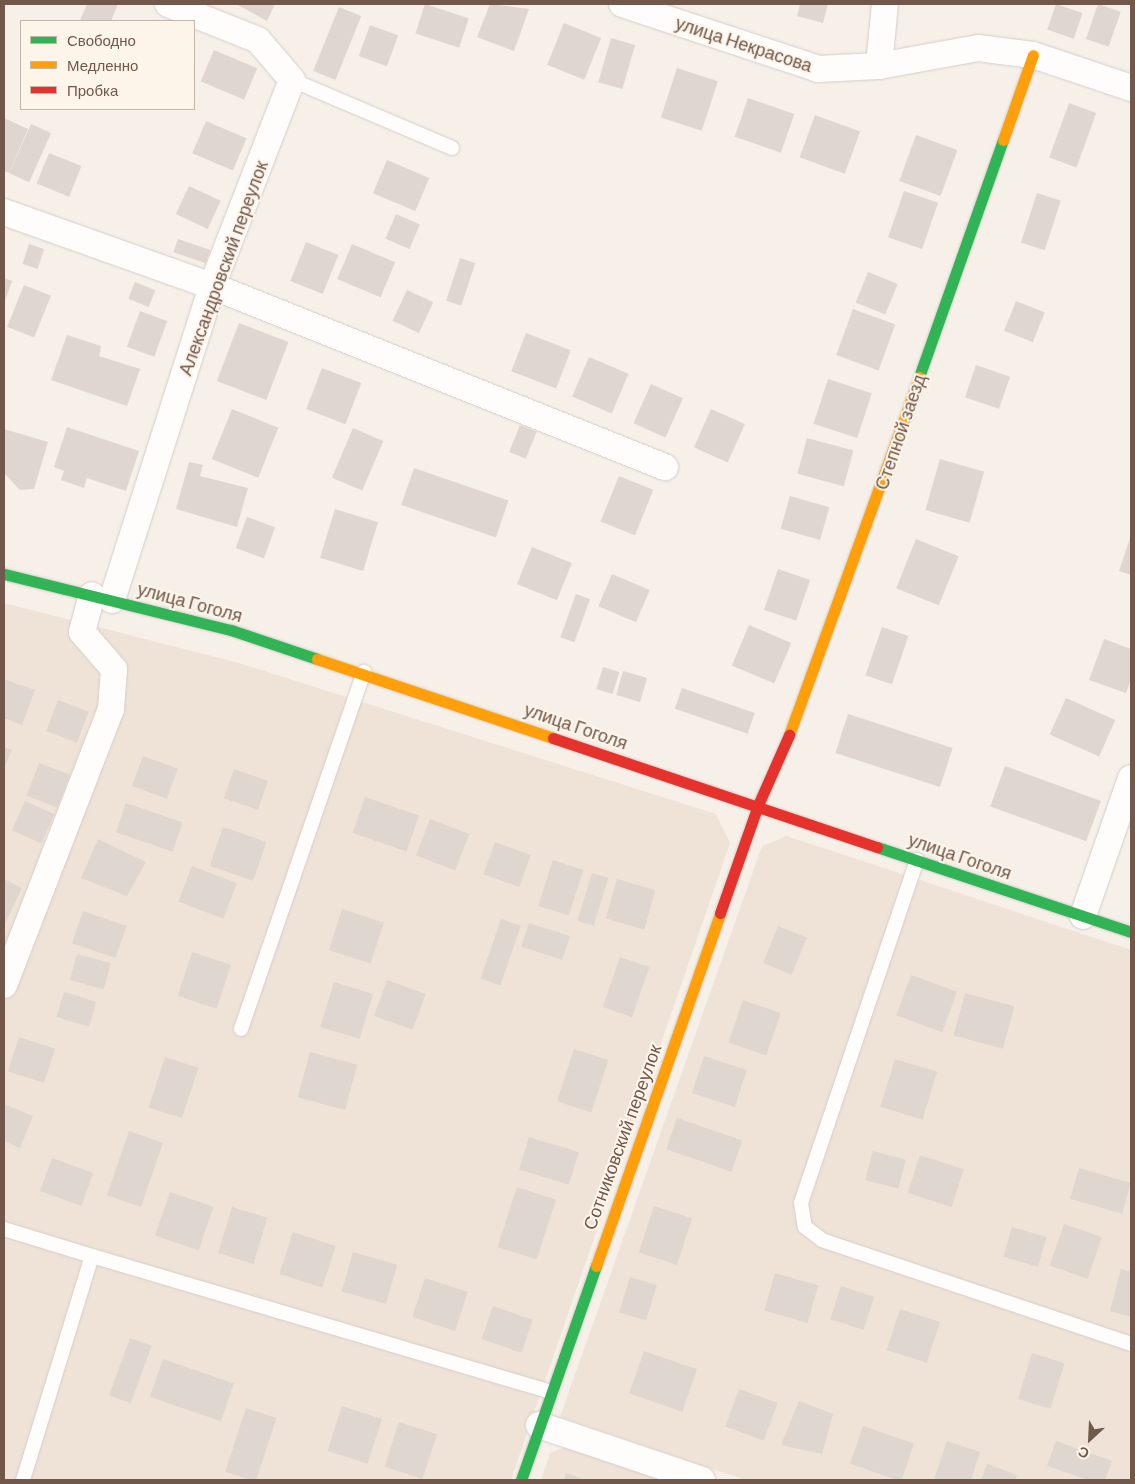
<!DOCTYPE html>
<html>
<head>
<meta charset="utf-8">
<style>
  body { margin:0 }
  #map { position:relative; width:1135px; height:1484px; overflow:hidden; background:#f6f0e9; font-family:Barlow,sans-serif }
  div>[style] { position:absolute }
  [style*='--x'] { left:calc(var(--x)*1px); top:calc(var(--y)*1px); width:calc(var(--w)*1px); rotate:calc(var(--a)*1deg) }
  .residential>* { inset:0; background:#efe3d7 }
  .building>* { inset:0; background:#dfd6cf; transform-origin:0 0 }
  .roads { filter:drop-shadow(0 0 1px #d4cdc6) drop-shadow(0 0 1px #d4cdc6) }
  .lane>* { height:14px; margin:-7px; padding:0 7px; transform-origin:7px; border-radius:7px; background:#fefdfc }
  .street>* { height:26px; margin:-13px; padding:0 13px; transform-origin:13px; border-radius:13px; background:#fefdfc }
  .fast>* { height:11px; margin:-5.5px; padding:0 5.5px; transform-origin:5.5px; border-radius:5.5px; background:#30b455 }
  .slow>* { height:11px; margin:-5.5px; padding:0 5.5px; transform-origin:5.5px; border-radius:5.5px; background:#ff9f0a }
  .jam>* { height:11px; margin:-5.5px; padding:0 5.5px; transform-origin:5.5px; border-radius:5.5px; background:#e5322d }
  span { translate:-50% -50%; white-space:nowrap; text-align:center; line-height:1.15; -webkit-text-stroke:4px #fef5ea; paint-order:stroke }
  .street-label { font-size:18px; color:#71584b }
  .frame { position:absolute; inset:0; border:5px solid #71584b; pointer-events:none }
  .legend { position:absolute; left:20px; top:20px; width:175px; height:90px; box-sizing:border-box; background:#fef5ea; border:1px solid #c6b6aa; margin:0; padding:6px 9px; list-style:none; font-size:15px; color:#71584b }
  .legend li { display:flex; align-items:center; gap:10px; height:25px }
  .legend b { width:25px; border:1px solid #c6b6aa }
  .north { position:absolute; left:1065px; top:1414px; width:50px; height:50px; -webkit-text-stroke:4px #fef5ea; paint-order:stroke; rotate:205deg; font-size:14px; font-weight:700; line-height:20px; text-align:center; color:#71584b }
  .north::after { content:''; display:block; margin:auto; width:18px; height:22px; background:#71584b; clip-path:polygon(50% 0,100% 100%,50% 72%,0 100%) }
</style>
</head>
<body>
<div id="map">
  <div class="residential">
    <div style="clip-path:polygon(4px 603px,239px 663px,716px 814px,730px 843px,511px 1480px,4px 1480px)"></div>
    <div style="clip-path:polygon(787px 836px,1131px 950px,1131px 1480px,745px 1480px,560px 1417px,762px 846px)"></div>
    <div style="clip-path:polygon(565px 1447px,674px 1480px,541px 1480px,550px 1453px)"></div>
  </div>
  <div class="building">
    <div style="clip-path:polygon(87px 4px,118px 4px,111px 21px,80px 21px)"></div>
    <div style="clip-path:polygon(236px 4px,275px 4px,267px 21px)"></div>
    <div style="left:425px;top:4px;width:46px;height:31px;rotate:18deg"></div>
    <div style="clip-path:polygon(490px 4px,529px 9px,514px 51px,477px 37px)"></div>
    <div style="clip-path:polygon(800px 4px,828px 4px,823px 23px,797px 16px)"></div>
    <div style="left:1056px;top:4px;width:28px;height:27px;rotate:19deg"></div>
    <div style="left:1098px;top:4px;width:24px;height:37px;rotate:19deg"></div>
    <div style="left:339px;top:7px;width:24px;height:69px;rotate:22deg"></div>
    <div style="left:564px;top:23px;width:40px;height:45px;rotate:22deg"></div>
    <div style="left:370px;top:25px;width:30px;height:33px;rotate:20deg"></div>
    <div style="left:611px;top:38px;width:25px;height:46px;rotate:16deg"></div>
    <div style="left:214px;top:50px;width:47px;height:34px;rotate:23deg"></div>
    <div style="left:677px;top:68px;width:43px;height:52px;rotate:18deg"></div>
    <div style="left:748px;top:98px;width:49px;height:41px;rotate:19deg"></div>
    <div style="left:1069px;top:103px;width:29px;height:58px;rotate:20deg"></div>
    <div style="left:815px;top:115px;width:48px;height:45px;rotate:20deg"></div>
    <div style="clip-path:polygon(4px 118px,28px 129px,9px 173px,4px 171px)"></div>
    <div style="left:206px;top:121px;width:44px;height:35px;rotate:23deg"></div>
    <div style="left:31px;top:124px;width:22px;height:54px;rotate:24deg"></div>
    <div style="left:916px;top:135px;width:44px;height:49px;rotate:20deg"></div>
    <div style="left:49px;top:153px;width:35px;height:33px;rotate:22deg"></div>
    <div style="left:387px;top:160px;width:46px;height:36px;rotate:23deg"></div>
    <div style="left:189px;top:186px;width:35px;height:31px;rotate:25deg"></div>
    <div style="left:904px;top:191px;width:36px;height:49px;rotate:19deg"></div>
    <div style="left:1037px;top:193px;width:25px;height:52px;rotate:18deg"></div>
    <div style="left:396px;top:214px;width:26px;height:27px;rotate:23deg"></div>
    <div style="left:178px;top:239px;width:34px;height:14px;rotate:19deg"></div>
    <div style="left:306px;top:242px;width:35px;height:42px;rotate:22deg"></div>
    <div style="left:29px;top:244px;width:16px;height:21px;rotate:18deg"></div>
    <div style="left:352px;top:244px;width:47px;height:38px;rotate:23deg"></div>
    <div style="left:460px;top:258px;width:16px;height:45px;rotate:18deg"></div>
    <div style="left:868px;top:272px;width:32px;height:33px;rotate:22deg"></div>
    <div style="clip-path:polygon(4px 278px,12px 281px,4px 304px)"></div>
    <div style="left:135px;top:282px;width:22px;height:18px;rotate:22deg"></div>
    <div style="left:24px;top:285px;width:29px;height:45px;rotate:22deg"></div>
    <div style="left:407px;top:290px;width:29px;height:34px;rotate:25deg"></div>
    <div style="left:1016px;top:301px;width:31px;height:32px;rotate:22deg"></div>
    <div style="left:853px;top:309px;width:45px;height:49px;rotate:20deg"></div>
    <div style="left:140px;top:311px;width:29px;height:38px;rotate:20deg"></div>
    <div style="left:239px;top:323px;width:53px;height:62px;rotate:21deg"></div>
    <div style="left:526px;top:333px;width:48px;height:41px;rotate:21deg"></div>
    <div style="clip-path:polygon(67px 335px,101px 346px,99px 356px,140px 369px,127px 406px,51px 380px)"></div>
    <div style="left:589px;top:357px;width:43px;height:43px;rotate:23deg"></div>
    <div style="left:976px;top:365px;width:36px;height:34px;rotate:19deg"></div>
    <div style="left:322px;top:368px;width:42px;height:44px;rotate:21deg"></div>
    <div style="left:828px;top:379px;width:46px;height:47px;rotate:18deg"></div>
    <div style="left:651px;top:384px;width:35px;height:43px;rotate:24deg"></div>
    <div style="left:232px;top:409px;width:50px;height:54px;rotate:22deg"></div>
    <div style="left:711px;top:409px;width:37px;height:42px;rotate:24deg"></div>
    <div style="left:520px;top:425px;width:18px;height:29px;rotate:22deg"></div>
    <div style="clip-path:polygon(67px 427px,139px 451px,126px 491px,87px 478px,84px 488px,61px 480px,64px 471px,54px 467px)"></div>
    <div style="left:353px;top:428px;width:33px;height:54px;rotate:23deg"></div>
    <div style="clip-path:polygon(4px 429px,48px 442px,34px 489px,20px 490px,4px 473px)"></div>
    <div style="left:807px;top:438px;width:48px;height:37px;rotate:15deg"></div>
    <div style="left:940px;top:459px;width:46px;height:53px;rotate:16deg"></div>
    <div style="clip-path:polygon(189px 462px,203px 465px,200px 476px,248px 488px,237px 527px,176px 509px)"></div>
    <div style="left:414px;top:468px;width:100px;height:39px;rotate:19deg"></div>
    <div style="left:619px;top:476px;width:37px;height:49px;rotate:22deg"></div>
    <div style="left:790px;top:496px;width:41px;height:34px;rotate:16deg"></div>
    <div style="left:335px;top:509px;width:45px;height:51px;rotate:17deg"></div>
    <div style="left:247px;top:517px;width:30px;height:33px;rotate:20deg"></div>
    <div style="clip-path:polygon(1131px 535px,1131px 575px,1119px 571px)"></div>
    <div style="left:916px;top:539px;width:46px;height:53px;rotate:22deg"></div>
    <div style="left:532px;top:547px;width:43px;height:40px;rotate:22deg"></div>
    <div style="left:778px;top:569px;width:34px;height:43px;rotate:19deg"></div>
    <div style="left:612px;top:574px;width:41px;height:35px;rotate:23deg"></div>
    <div style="left:576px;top:594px;width:15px;height:46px;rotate:20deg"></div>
    <div style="left:749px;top:625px;width:46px;height:44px;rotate:23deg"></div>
    <div style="left:882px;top:627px;width:28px;height:51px;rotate:19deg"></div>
    <div style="clip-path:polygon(1104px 639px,1131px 649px,1131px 679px,1126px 693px,1089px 680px)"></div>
    <div style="left:603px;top:667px;width:17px;height:23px;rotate:17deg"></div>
    <div style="left:623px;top:671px;width:25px;height:25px;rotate:16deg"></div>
    <div style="clip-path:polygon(4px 679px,35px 690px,22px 725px,4px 718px)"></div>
    <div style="left:682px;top:688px;width:77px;height:22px;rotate:19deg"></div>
    <div style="left:1066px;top:698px;width:54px;height:40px;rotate:24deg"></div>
    <div style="left:58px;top:700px;width:33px;height:33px;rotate:21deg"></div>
    <div style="left:848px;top:714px;width:110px;height:41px;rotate:18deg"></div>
    <div style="clip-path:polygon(4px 747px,12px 750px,4px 768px)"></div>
    <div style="left:143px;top:756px;width:37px;height:32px;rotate:20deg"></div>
    <div style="left:39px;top:763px;width:33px;height:35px;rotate:21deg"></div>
    <div style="left:1005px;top:766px;width:102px;height:43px;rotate:20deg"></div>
    <div style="left:234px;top:769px;width:36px;height:31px;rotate:19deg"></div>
    <div style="left:365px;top:797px;width:57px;height:38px;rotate:19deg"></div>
    <div style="left:25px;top:801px;width:32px;height:32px;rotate:24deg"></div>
    <div style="left:126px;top:803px;width:60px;height:31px;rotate:19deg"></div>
    <div style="left:430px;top:819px;width:42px;height:39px;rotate:21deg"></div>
    <div style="left:223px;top:827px;width:46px;height:41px;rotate:19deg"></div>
    <div style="clip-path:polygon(98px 839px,146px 862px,127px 896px,81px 878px)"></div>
    <div style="left:495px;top:842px;width:38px;height:34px;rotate:20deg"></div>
    <div style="left:553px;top:860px;width:32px;height:48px;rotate:18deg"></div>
    <div style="left:192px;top:866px;width:48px;height:38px;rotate:21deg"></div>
    <div style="left:592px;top:873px;width:17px;height:50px;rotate:17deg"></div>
    <div style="clip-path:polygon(4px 879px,22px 888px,4px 926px)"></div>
    <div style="left:617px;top:879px;width:40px;height:41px;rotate:16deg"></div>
    <div style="left:342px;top:909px;width:44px;height:43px;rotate:18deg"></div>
    <div style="left:83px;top:911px;width:46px;height:34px;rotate:19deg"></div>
    <div style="left:501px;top:919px;width:21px;height:63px;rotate:19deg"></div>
    <div style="left:529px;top:923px;width:43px;height:25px;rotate:18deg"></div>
    <div style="left:778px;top:926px;width:31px;height:40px;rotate:22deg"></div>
    <div style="left:192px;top:952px;width:41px;height:46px;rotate:18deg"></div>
    <div style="left:77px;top:954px;width:35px;height:27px;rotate:15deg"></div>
    <div style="left:620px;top:957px;width:31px;height:53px;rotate:19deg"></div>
    <div style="left:911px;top:975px;width:49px;height:43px;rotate:20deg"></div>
    <div style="left:387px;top:980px;width:41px;height:38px;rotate:20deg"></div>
    <div style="left:334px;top:982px;width:41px;height:47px;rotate:17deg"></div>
    <div style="left:64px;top:992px;width:34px;height:26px;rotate:17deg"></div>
    <div style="left:965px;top:993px;width:51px;height:44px;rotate:15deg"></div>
    <div style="left:743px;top:1000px;width:40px;height:45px;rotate:19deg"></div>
    <div style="left:19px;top:1037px;width:38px;height:36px;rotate:18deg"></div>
    <div style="left:574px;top:1049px;width:36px;height:55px;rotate:18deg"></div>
    <div style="left:310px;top:1052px;width:49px;height:47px;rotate:15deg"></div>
    <div style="left:704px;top:1056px;width:45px;height:39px;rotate:18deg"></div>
    <div style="left:165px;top:1057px;width:35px;height:53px;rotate:18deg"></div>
    <div style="left:895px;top:1059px;width:44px;height:50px;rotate:17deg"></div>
    <div style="clip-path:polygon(4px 1104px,33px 1116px,20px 1148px,4px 1141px)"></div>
    <div style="left:677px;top:1118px;width:69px;height:33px;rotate:19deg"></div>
    <div style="left:129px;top:1131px;width:36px;height:68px;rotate:19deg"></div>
    <div style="left:529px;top:1137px;width:52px;height:34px;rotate:17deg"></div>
    <div style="left:873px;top:1151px;width:34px;height:30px;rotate:15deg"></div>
    <div style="left:920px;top:1155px;width:46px;height:40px;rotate:18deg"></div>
    <div style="left:52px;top:1158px;width:44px;height:35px;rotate:20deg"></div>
    <div style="left:1079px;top:1168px;width:54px;height:32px;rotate:16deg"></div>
    <div style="left:517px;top:1187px;width:41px;height:63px;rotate:18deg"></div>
    <div style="left:170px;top:1192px;width:46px;height:46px;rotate:19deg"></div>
    <div style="left:654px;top:1206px;width:40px;height:49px;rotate:18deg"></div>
    <div style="left:232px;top:1207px;width:37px;height:48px;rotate:17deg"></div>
    <div style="left:1064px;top:1224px;width:40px;height:44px;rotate:19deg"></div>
    <div style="left:1012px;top:1227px;width:36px;height:31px;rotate:16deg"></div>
    <div style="left:293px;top:1232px;width:45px;height:44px;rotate:18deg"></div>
    <div style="left:353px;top:1252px;width:46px;height:41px;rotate:16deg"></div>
    <div style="clip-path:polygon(1121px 1269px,1131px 1272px,1131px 1317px,1110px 1311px)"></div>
    <div style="left:775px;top:1273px;width:45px;height:39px;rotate:16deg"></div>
    <div style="left:630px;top:1277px;width:28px;height:37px;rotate:17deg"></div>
    <div style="left:425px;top:1278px;width:45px;height:41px;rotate:18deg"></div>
    <div style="left:841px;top:1286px;width:35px;height:35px;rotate:18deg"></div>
    <div style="left:493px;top:1306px;width:42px;height:35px;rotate:19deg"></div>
    <div style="left:900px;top:1309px;width:42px;height:43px;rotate:18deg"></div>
    <div style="left:130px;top:1338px;width:23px;height:61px;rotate:20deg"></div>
    <div style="left:644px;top:1351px;width:56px;height:45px;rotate:19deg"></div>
    <div style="left:1032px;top:1353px;width:34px;height:48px;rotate:17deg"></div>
    <div style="left:163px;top:1359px;width:75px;height:40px;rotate:19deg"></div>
    <div style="left:739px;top:1389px;width:41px;height:40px;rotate:20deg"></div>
    <div style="clip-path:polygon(799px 1401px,833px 1414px,822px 1454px,781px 1445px)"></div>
    <div style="left:342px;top:1406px;width:42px;height:47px;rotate:18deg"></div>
    <div style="left:246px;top:1408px;width:32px;height:67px;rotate:18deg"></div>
    <div style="left:399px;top:1422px;width:40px;height:47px;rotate:18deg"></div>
    <div style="left:863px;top:1426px;width:54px;height:40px;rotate:19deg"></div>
    <div style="clip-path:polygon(947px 1441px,980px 1452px,971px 1480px,934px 1480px)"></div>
    <div style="clip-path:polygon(1056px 1441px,1112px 1461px,1105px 1480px,1088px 1480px,1047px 1466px)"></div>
    <div style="clip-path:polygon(987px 1464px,1017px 1475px,1015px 1480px,981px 1480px)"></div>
    <div style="clip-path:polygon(566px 1473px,585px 1480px,564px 1480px)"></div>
  </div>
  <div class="roads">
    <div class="lane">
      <div style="--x:292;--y:80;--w:174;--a:23"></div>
      <div style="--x:917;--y:860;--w:362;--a:108.7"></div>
      <div style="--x:801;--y:1203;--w:24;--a:81"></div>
      <div style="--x:805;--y:1227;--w:21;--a:37"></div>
      <div style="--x:822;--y:1240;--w:326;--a:18.6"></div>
      <div style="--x:241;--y:1029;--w:378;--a:-71"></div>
      <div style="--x:4;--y:1229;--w:92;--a:17.1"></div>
      <div style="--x:23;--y:1480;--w:234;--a:-72.9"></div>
      <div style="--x:92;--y:1256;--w:479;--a:16.5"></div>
    </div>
    <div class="street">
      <div style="--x:622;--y:4;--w:206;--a:18.3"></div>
      <div style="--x:818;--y:69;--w:61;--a:-2.8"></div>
      <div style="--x:879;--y:66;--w:101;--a:-10.3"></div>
      <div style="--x:978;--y:48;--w:55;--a:7.3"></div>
      <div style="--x:1033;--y:55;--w:103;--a:18.6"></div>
      <div style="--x:879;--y:66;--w:62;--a:-84.5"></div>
      <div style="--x:4;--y:212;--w:221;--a:19.6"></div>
      <div style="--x:212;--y:286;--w:488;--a:21.8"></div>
      <div style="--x:112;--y:600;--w:330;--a:-72.3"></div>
      <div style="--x:212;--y:286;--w:221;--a:-68.8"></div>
      <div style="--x:292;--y:80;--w:52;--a:-130.4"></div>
      <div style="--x:258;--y:40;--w:97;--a:-158.2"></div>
      <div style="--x:1083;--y:916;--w:146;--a:-70.8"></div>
      <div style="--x:4;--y:985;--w:296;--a:-68.8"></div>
      <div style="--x:111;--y:709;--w:40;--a:-85.7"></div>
      <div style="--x:114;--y:669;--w:49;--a:-130.9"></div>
      <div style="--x:82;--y:632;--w:38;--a:-75"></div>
      <div style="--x:539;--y:1425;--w:172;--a:18.6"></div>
    </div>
    <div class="fast">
      <div style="--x:919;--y:377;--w:251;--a:-70.5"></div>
      <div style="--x:4;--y:574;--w:234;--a:13.9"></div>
      <div style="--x:231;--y:630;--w:91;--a:18.6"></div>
      <div style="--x:877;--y:847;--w:268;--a:18.5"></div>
      <div style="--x:521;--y:1480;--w:227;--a:-70.7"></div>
    </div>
    <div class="slow">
      <div style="--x:1003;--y:140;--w:90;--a:-70.6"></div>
      <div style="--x:317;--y:659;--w:249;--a:18.5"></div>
      <div style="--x:789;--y:735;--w:381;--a:-70"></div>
      <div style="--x:596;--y:1266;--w:374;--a:-70.6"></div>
    </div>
    <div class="jam">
      <div style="--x:553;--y:738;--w:342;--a:18.6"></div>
      <div style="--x:720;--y:913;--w:114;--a:-70.6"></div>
      <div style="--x:758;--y:805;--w:77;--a:-66.1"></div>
    </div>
  </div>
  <div class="street-label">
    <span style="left:744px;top:44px;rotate:18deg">улица Некрасова</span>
    <span style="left:223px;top:268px;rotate:-70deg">Александровский переулок</span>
    <span style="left:900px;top:432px;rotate:-71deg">Степной заезд</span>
    <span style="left:190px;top:602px;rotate:15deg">улица Гоголя</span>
    <span style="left:576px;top:726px;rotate:19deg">улица Гоголя</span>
    <span style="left:960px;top:856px;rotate:19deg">улица Гоголя</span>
    <span style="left:622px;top:1137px;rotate:-70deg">Сотниковский переулок</span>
  </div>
  <div class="frame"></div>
  <ul class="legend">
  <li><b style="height:6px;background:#30b455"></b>Свободно</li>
  <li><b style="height:6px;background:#ff9f0a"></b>Медленно</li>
  <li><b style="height:6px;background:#e5322d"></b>Пробка</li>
  </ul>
  <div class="north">С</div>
</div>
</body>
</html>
